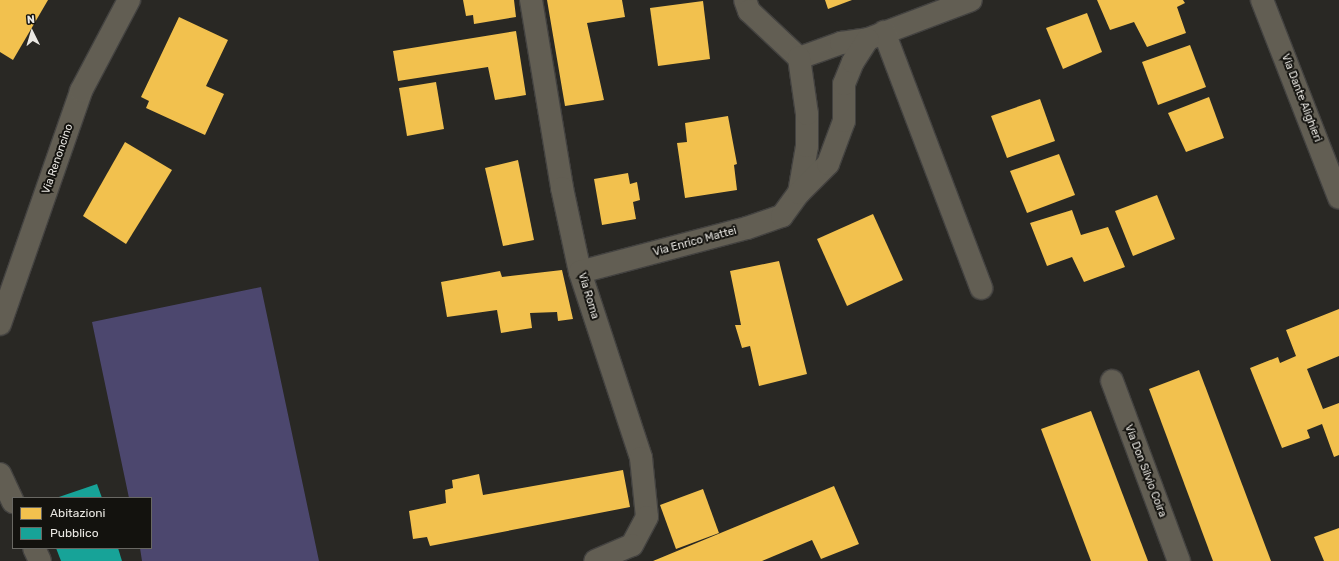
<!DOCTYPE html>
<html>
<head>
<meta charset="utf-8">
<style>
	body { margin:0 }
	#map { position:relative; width:1339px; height:561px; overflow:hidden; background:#292824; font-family:Rubik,sans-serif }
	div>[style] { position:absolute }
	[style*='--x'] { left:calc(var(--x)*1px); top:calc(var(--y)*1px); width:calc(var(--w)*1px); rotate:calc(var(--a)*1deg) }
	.green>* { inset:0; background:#4c476e }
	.homes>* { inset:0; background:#f2c14e }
	.public>* { inset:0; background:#17a398 }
	.roads { filter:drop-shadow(1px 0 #434240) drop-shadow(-1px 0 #434240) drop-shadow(0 1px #434240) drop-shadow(0 -1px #434240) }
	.street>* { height:22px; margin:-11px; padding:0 11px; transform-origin:11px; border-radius:11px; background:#625e53 }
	span { translate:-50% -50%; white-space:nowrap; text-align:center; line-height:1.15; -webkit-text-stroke:4px #13120e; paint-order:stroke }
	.street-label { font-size:11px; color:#eae8e3 }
	.legend { position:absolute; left:12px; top:497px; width:140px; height:52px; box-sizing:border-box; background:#13120e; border:1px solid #696863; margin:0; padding:5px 7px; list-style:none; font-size:12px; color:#eae8e3 }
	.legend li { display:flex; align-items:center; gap:8px; height:20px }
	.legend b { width:20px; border:1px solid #696863 }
	.north { position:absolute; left:12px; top:12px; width:40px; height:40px; -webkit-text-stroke:3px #13120e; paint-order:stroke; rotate:355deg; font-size:11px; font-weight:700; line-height:16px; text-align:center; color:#eae8e3 }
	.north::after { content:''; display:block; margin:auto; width:14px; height:18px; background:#eae8e3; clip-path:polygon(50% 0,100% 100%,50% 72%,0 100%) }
</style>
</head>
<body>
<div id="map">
	<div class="green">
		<div style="clip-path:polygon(261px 287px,319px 561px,142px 561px,140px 548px,151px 548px,151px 498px,129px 498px,92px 322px)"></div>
	</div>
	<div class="homes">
		<div style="clip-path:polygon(0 0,48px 0,13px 60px,0 52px)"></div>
		<div style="clip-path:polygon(463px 0,514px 0,516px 17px,474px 24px,473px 15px,466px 16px)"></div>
		<div style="clip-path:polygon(547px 0,622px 0,625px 17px,587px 23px,604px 100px,565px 106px)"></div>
		<div style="clip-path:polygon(825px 0,852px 0,828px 9px)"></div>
		<div style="clip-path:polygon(1097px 0,1183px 0,1185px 3px,1177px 7px,1186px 33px,1147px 47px,1134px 22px,1110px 30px)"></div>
		<div style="clip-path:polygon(703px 1px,710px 59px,658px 66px,650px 8px)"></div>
		<div style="clip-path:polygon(1087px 13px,1102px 52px,1063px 69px,1046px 28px)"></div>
		<div style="clip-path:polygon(179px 17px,228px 40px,206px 86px,224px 94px,205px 135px,146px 108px,149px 101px,141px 97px)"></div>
		<div style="clip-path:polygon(516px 31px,526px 95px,495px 100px,488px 67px,398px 81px,393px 51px)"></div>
		<div style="clip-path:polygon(1190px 45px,1206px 87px,1158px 105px,1142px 62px)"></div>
		<div style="clip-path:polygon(436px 82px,444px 129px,407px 136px,399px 88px)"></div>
		<div style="clip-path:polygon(1209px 97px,1224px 138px,1186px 152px,1168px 113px)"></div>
		<div style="clip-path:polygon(1040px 99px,1055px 141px,1007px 158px,991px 116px)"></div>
		<div style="clip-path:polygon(728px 116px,737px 164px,734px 165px,737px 190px,685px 198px,677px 143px,687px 142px,685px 123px)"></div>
		<div style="clip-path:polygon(125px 142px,172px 170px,126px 244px,83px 216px)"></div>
		<div style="clip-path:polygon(1059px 154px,1075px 195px,1027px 213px,1010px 171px)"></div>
		<div style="clip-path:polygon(518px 160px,534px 240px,503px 246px,485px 168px)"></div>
		<div style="clip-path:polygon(628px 173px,630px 184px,637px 182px,640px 200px,633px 202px,636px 219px,602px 225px,594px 179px)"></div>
		<div style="clip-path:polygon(1157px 195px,1175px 239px,1133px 256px,1115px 211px)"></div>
		<div style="clip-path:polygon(1072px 210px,1081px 235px,1108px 227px,1125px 267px,1084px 282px,1072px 257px,1047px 266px,1030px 223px)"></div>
		<div style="clip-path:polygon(873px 214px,903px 280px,847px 306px,817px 239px)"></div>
		<div style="clip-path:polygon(779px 261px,807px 374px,759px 386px,750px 346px,742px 348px,735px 325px,741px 325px,730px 271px)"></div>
		<div style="clip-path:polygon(562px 270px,573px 319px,558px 321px,557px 312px,530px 313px,532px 328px,501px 333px,497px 310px,447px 317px,441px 282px,500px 271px,502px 277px)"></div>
		<div style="clip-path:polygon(1339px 309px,1339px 356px,1307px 369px,1323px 409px,1339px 403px,1339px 455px,1334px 457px,1322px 424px,1307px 430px,1310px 438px,1282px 448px,1250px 368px,1278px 357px,1280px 363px,1296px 356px,1286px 330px)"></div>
		<div style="clip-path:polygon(1199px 370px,1271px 561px,1213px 561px,1149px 389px)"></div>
		<div style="clip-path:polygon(1091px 411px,1148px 561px,1091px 561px,1041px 429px)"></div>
		<div style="clip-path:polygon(623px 470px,630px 507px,430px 546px,427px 537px,413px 539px,409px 511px,446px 503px,445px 490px,453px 488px,452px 480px,479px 474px,483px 495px)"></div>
		<div style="clip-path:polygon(834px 486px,859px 544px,821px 559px,812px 540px,762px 561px,653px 561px)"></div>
		<div style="clip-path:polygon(703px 489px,719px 533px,676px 549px,660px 505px)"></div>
		<div style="clip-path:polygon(1339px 528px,1339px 561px,1324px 561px,1314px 537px)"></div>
	</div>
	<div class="public">
		<div style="clip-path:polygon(97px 484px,102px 498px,56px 498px)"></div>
		<div style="clip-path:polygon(56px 548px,118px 548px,122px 561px,61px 561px)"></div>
	</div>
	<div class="roads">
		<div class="street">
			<div style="--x:531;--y:0;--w:191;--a:80.6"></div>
			<div style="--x:562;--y:188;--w:86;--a:77.9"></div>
			<div style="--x:580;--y:272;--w:196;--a:71.8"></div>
			<div style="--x:641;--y:458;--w:59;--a:84.2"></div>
			<div style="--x:647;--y:517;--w:32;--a:118"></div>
			<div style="--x:632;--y:545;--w:40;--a:156.6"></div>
			<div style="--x:745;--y:0;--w:12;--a:70"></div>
			<div style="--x:749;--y:11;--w:69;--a:43.2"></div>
			<div style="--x:799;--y:58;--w:45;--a:-19.7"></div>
			<div style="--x:841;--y:43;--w:27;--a:-8"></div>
			<div style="--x:868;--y:39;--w:110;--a:-20.7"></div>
			<div style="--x:1262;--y:0;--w:212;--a:68.7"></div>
			<div style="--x:884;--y:32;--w:274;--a:69.2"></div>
			<div style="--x:799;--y:193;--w:48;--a:-80.3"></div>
			<div style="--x:807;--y:146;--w:32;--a:-90"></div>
			<div style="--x:807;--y:114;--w:57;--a:-98.1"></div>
			<div style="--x:580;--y:272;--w:173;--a:-14.8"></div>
			<div style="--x:747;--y:228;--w:37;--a:-19"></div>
			<div style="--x:782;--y:216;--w:29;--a:-54"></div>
			<div style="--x:799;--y:193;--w:41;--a:-45"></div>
			<div style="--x:828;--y:164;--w:46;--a:-69.6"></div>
			<div style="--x:844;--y:121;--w:37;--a:-90"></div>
			<div style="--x:844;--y:84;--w:24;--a:-68"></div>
			<div style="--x:853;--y:62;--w:27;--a:-57"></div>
			<div style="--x:0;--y:324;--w:247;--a:-70.8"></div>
			<div style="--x:81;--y:91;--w:103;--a:-62.2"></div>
			<div style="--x:1112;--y:381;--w:192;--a:69.6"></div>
			<div style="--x:0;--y:474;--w:31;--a:65"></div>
			<div style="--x:34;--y:548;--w:14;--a:65"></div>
		</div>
	</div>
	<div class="street-label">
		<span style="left:1301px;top:98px;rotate:69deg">Via Dante Alighieri</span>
		<span style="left:58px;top:159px;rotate:-71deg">Via Renoncino</span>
		<span style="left:695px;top:242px;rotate:-15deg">Via Enrico Mattei</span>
		<span style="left:588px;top:296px;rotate:73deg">Via Roma</span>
		<span style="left:1145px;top:471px;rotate:69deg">Via Don Silvio Coira</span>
	</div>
	<ul class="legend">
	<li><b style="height:11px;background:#f2c14e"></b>Abitazioni</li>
	<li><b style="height:11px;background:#17a398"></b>Pubblico</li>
	</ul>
	<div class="north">N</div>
</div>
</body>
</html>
